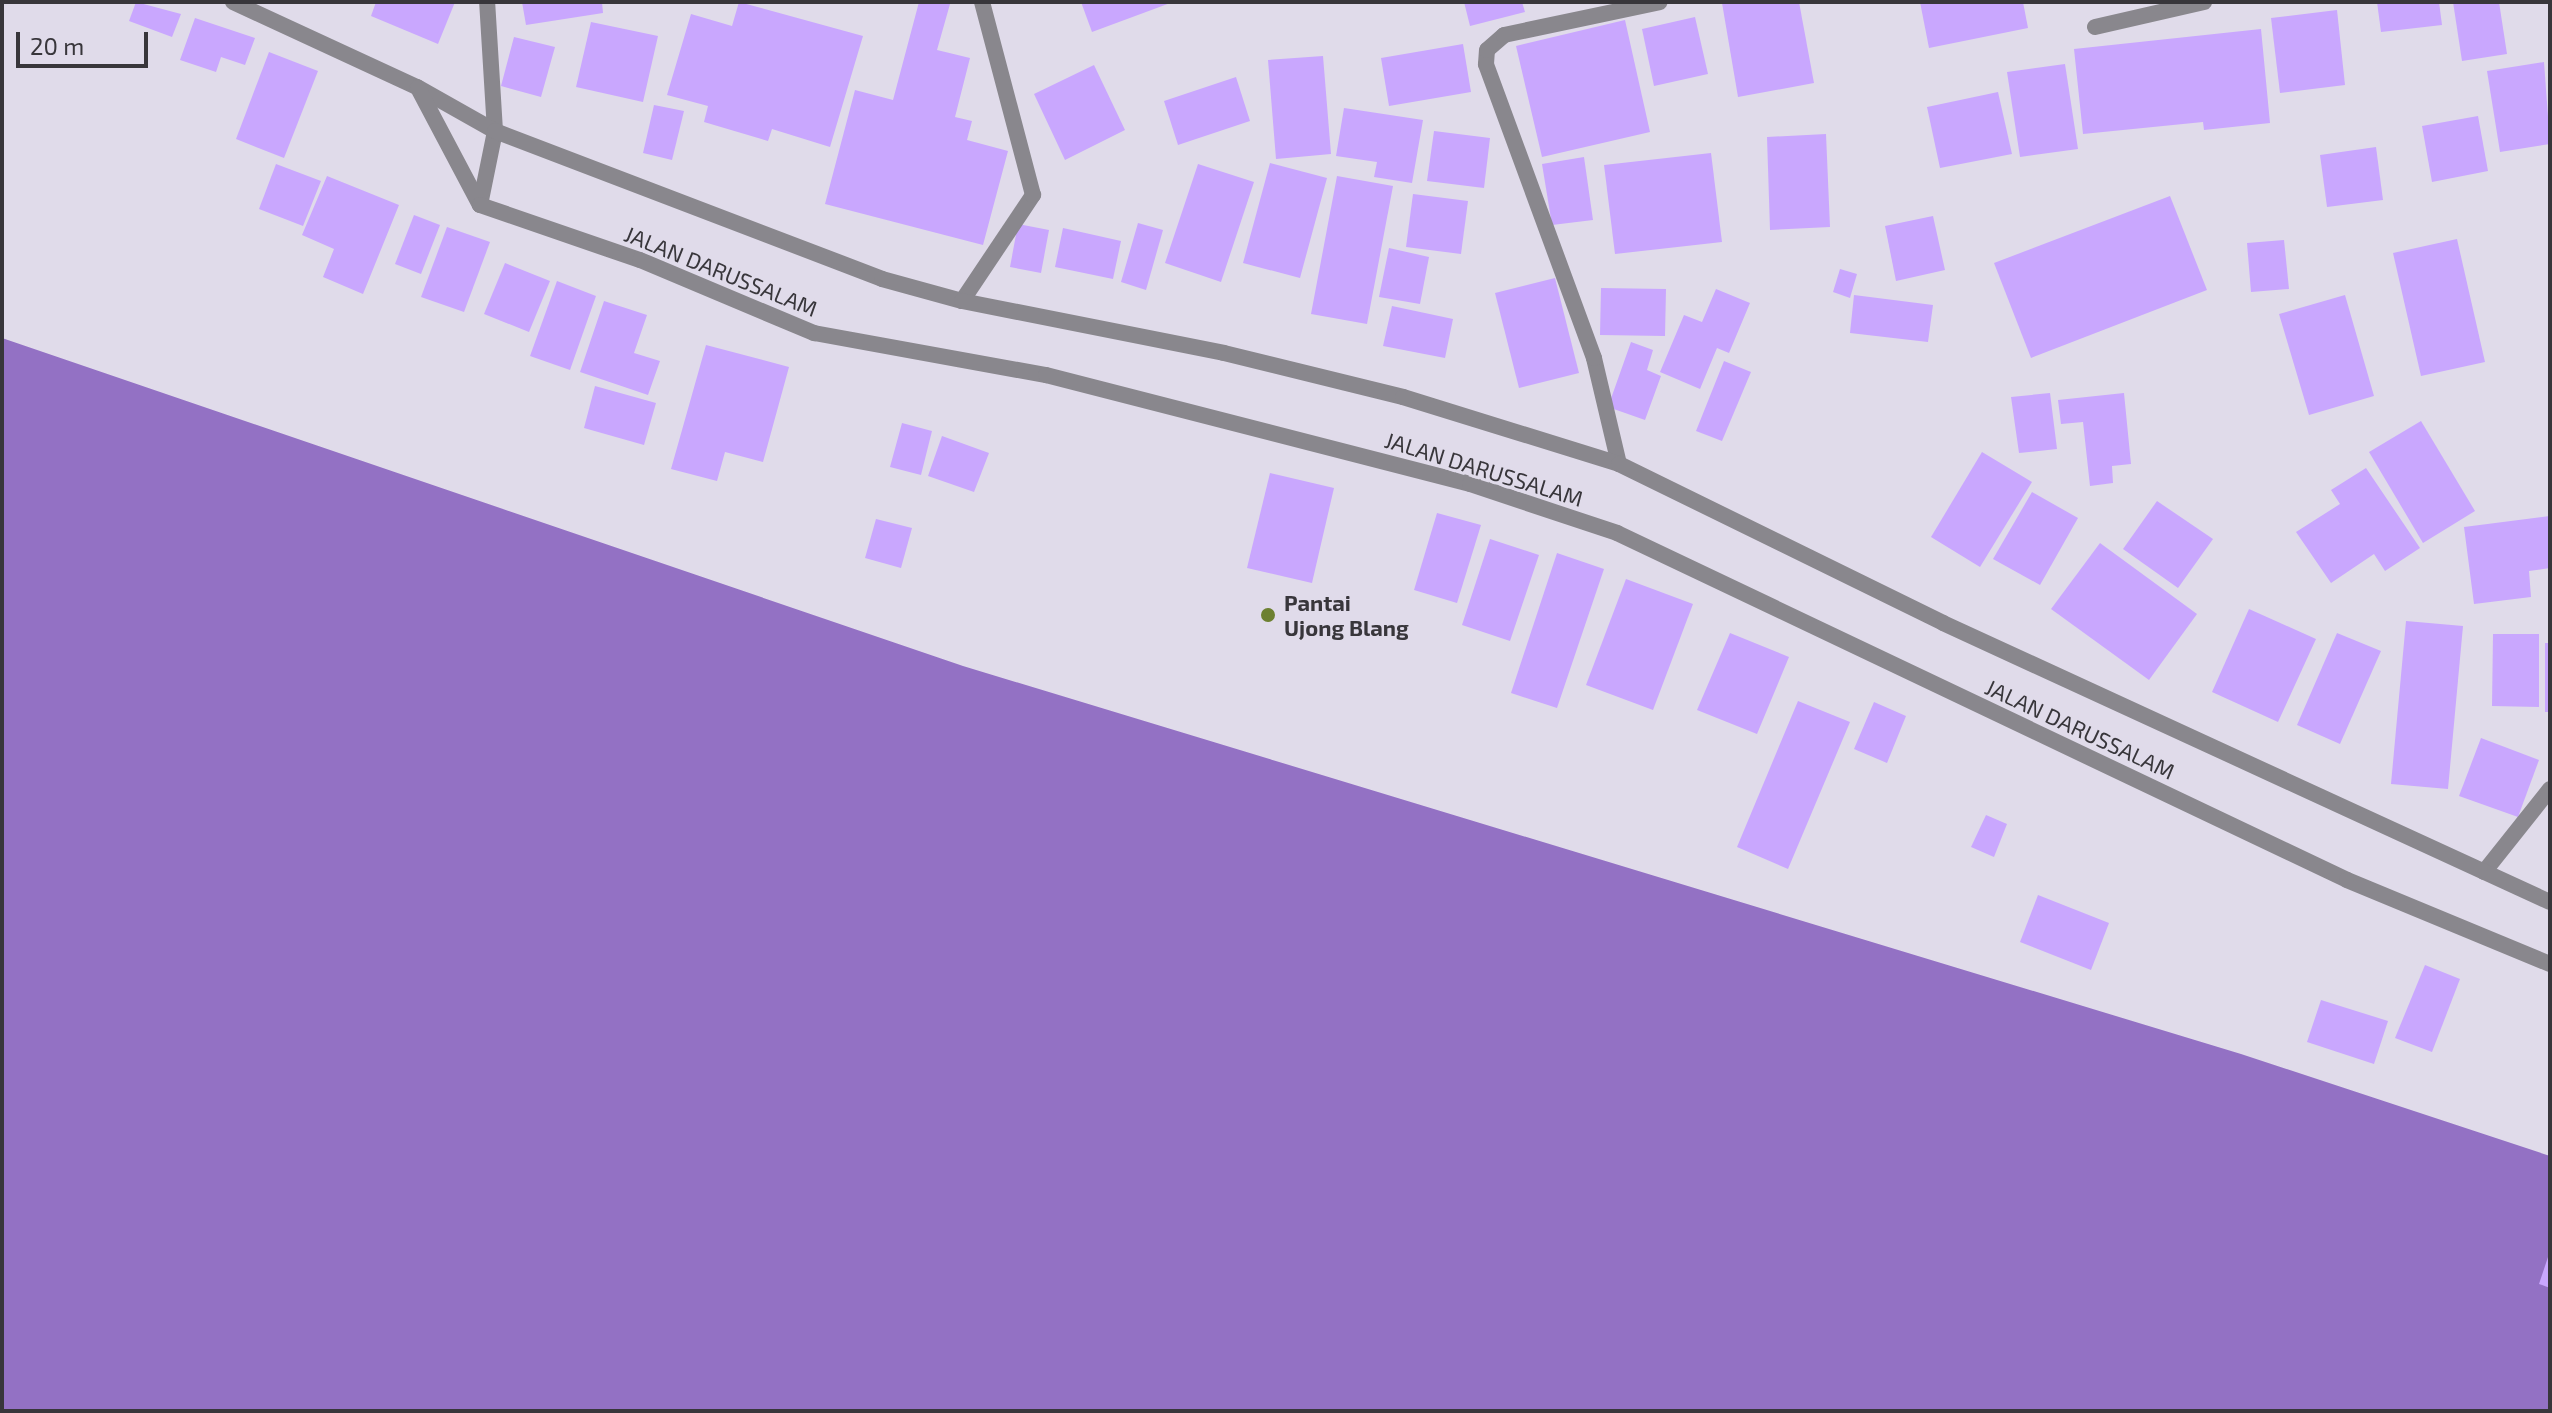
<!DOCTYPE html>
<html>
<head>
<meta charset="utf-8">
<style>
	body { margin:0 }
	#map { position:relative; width:2552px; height:1413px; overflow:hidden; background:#e0dbea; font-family:"Exo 2",sans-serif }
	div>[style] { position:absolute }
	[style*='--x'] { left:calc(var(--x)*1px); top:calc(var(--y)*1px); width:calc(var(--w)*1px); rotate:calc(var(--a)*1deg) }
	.water>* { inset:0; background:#9371c4 }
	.building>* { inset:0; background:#c9a7fe }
	.minor>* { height:16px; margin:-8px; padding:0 8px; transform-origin:8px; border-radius:8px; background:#89878d }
	.tertiary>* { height:16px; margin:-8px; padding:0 8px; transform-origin:8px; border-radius:8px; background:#89878d }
	.dots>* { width:22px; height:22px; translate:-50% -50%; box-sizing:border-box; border:4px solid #e0dbea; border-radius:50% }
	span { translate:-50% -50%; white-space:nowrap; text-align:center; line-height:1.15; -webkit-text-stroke:6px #e0dbea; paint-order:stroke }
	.street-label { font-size:22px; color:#38363b }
	.poi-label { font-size:22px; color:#38363b; font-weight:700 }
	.left { translate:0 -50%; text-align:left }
	.frame { position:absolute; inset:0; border:4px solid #38363b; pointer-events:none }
	.scale { position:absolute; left:16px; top:32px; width:132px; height:36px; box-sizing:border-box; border:4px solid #38363b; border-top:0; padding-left:10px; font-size:24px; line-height:28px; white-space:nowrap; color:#38363b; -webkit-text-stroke:6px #e0dbea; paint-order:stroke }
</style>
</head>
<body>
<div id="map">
	<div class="water">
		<div style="clip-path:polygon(2px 338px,963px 666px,2241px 1054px,2550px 1156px,2550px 1411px,2px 1411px)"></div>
	</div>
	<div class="building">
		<div style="clip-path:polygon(136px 2px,181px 14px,172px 37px,129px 21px)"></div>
		<div style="clip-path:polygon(376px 2px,455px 2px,438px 44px,371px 16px)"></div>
		<div style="clip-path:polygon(522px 2px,602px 2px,603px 13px,526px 25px)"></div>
		<div style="clip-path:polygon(739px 2px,863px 36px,830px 147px,772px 129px,768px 141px,704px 122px,708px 106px,667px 95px,691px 14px,732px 26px)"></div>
		<div style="clip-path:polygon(919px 2px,950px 4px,937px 50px,970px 58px,955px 117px,972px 121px,967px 140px,1008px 151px,983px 245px,825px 204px,855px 90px,893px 100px)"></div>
		<div style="clip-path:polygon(1081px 2px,1173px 2px,1092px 32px)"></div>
		<div style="clip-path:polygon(1464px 2px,1522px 2px,1525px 12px,1470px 26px)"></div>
		<div style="clip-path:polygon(1799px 2px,1814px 83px,1738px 97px,1722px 3px)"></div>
		<div style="clip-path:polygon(1920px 2px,2023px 2px,2028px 28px,1929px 48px)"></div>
		<div style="clip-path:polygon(2377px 2px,2439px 2px,2442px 25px,2381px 32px)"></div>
		<div style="clip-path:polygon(2453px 2px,2499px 2px,2507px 54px,2462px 61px)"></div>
		<div style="clip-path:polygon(2337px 10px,2345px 85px,2280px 93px,2271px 18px)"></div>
		<div style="clip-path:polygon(1695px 17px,1708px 74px,1654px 86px,1642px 29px)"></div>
		<div style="clip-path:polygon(195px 18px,255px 38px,245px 65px,221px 57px,216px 72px,180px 60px)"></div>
		<div style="clip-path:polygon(1625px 20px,1650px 132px,1542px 157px,1516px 46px)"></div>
		<div style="clip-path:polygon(591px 22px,658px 36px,643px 102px,576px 87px)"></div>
		<div style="clip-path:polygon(2261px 29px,2270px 123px,2204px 130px,2203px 122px,2083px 134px,2074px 49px)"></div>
		<div style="clip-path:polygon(514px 37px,555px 47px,541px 97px,501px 86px)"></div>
		<div style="clip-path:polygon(1463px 44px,1471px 92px,1389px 106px,1381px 58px)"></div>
		<div style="clip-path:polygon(269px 52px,318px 71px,284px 158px,236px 139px)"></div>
		<div style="clip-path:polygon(1323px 56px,1331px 154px,1276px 159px,1268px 60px)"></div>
		<div style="clip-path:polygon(2544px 62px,2550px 144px,2500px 152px,2487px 71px)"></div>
		<div style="clip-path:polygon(2065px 64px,2078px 149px,2020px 157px,2007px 72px)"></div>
		<div style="clip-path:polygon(1094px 65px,1125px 130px,1065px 160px,1034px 94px)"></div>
		<div style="clip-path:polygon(1236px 77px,1250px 121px,1178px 145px,1164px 101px)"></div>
		<div style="clip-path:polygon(1998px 92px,2012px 154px,1940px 168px,1927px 107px)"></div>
		<div style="clip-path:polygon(654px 105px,684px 111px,672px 160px,643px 153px)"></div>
		<div style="clip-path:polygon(1344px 108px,1423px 120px,1412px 183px,1374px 177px,1377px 162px,1336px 156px)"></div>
		<div style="clip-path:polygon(2478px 116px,2488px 171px,2432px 182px,2422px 126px)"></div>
		<div style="clip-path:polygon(1434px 131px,1490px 138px,1484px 188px,1427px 181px)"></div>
		<div style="clip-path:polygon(1826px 134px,1830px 227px,1770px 230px,1767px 137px)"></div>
		<div style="clip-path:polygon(2376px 147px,2383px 200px,2327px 207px,2320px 155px)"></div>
		<div style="clip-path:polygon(1711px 153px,1722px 242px,1615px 254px,1604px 165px)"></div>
		<div style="clip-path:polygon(1584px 157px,1593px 220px,1552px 225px,1542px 164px)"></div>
		<div style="clip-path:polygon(1270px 163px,1327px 178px,1300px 278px,1243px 263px)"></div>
		<div style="clip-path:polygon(276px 164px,321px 181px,303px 226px,259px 209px)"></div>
		<div style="clip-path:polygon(1198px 164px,1254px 182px,1221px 282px,1165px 263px)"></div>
		<div style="clip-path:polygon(327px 176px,399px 205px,363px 294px,323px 277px,334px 249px,302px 235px)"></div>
		<div style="clip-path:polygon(1337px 176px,1393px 186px,1367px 324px,1311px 314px)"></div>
		<div style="clip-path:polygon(1413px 194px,1468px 201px,1461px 254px,1406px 247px)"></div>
		<div style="clip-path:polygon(2170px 196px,2207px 290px,2031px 358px,1994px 263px)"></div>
		<div style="clip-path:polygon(414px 215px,440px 225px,421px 274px,395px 264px)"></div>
		<div style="clip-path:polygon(1933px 216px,1945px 270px,1896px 281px,1885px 226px)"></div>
		<div style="clip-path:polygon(1138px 223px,1163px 230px,1146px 290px,1121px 282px)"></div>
		<div style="clip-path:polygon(1018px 224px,1049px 230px,1041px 273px,1010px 267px)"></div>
		<div style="clip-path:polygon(447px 227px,490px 242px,464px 312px,421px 297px)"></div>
		<div style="clip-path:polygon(1063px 228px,1121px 241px,1113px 279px,1055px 267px)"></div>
		<div style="clip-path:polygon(2457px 239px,2485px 362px,2421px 376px,2393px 253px)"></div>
		<div style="clip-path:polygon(2284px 240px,2289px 289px,2251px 292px,2247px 243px)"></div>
		<div style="clip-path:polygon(1389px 248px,1429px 257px,1420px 304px,1379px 297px)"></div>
		<div style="clip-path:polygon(505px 263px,550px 281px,529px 332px,484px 314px)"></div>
		<div style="clip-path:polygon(1840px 269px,1857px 274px,1850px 298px,1833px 292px)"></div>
		<div style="clip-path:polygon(1555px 278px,1579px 373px,1519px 388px,1495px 293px)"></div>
		<div style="clip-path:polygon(557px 281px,596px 296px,570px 370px,530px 356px)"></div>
		<div style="clip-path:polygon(1601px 288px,1666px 289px,1665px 336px,1600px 335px)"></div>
		<div style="clip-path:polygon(1716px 289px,1750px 303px,1729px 353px,1717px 348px,1700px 389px,1660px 372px,1684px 315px,1702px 322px)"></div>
		<div style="clip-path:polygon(1854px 295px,1933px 305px,1928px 342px,1850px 333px)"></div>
		<div style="clip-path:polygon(2345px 295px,2374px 396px,2309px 415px,2279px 314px)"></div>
		<div style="clip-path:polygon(604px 301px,647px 315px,634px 353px,660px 361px,648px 395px,580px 372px)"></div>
		<div style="clip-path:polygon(1392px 306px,1453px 319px,1445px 358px,1383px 346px)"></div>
		<div style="clip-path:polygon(1631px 342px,1653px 350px,1647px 370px,1661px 376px,1645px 420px,1608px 407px)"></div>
		<div style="clip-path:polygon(706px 345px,789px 367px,763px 462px,725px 452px,717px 481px,671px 469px)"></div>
		<div style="clip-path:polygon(1724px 361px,1751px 372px,1722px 441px,1696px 431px)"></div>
		<div style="clip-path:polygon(595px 386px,656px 403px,644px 445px,584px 428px)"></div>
		<div style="clip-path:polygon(2050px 393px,2057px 449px,2019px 453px,2011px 397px)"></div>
		<div style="clip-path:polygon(2124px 393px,2131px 464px,2112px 466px,2113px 483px,2090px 486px,2083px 422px,2061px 424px,2058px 400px)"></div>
		<div style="clip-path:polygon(2421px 421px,2475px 511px,2423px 543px,2369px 452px)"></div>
		<div style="clip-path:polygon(902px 423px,932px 431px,921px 475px,890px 467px)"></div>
		<div style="clip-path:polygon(942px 436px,989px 453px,974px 492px,928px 476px)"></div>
		<div style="clip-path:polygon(1982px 452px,2032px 482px,1980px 567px,1931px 537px)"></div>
		<div style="clip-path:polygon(2366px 468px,2420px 548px,2385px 571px,2374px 554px,2331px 583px,2296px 532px,2340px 504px,2331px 490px)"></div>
		<div style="clip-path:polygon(1270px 473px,1334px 488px,1312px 583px,1247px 568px)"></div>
		<div style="clip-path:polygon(2032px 492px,2078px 518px,2040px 585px,1993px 559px)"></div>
		<div style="clip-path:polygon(2157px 501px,2213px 539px,2178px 588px,2123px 549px)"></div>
		<div style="clip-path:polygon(1437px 513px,1481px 525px,1457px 603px,1414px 590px)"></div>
		<div style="clip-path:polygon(2550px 516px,2550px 568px,2529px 571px,2531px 597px,2474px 604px,2464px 527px)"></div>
		<div style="clip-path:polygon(876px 519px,912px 528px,901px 568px,865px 558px)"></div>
		<div style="clip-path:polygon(1490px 539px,1539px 555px,1510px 641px,1462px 625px)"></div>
		<div style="clip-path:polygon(2100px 543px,2197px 614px,2149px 680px,2051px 609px)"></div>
		<div style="clip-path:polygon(1557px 553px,1604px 569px,1557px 708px,1511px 693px)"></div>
		<div style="clip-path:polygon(1626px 579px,1693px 604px,1653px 710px,1586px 685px)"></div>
		<div style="clip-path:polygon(2249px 609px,2316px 639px,2278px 722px,2212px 692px)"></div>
		<div style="clip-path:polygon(2406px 621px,2463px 626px,2448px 789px,2391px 784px)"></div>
		<div style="clip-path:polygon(1730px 633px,1789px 657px,1757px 734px,1697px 710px)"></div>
		<div style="clip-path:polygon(2337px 633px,2381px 651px,2340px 744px,2297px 725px)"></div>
		<div style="clip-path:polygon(2493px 634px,2539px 634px,2539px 707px,2492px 706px)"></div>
		<div style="clip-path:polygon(2545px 643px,2550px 643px,2550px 712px,2545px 712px)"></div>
		<div style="clip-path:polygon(1798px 701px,1850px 722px,1788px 869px,1737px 847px)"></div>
		<div style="clip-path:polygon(1874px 702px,1906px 716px,1887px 763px,1854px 749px)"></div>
		<div style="clip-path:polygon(2481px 738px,2539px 760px,2518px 817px,2459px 796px)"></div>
		<div style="clip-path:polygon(1986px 815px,2007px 824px,1994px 857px,1971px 847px)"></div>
		<div style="clip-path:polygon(2038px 895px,2109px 923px,2091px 970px,2020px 942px)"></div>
		<div style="clip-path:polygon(2425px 965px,2460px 979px,2432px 1052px,2395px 1038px)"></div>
		<div style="clip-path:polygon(2321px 1000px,2388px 1021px,2374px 1064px,2307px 1042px)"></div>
		<div style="clip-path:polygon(2550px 1251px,2550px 1288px,2539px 1284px)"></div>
	</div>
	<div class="minor">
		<div style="--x:2095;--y:27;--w:112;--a:-12.9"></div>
		<div style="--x:480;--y:205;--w:76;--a:-78.5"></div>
		<div style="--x:495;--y:131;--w:129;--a:-93.5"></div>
		<div style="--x:962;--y:301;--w:128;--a:-56.2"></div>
		<div style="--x:1033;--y:195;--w:200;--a:-104.8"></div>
		<div style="--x:1619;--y:464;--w:109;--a:-103.3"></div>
		<div style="--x:1594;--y:358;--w:313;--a:-110.2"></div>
		<div style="--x:1486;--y:64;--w:14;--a:-86"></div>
		<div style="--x:1487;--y:50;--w:23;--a:-41"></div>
		<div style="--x:1504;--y:35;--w:159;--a:-11.9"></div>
		<div style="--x:2484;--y:872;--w:106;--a:-51.5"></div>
	</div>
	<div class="tertiary">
		<div style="--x:233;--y:2;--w:203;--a:24.8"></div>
		<div style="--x:417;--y:87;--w:90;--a:29.4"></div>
		<div style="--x:495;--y:131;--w:414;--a:20.9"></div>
		<div style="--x:882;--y:279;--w:83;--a:15.4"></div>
		<div style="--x:962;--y:301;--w:267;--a:11.2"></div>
		<div style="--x:1224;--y:353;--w:184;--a:13.8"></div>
		<div style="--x:1403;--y:397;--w:226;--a:17.2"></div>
		<div style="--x:1619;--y:464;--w:361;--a:26.1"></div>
		<div style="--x:1943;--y:623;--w:668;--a:24.69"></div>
		<div style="--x:418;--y:88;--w:132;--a:62.1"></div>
		<div style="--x:480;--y:205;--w:169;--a:19"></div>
		<div style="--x:640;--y:260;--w:189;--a:22.8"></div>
		<div style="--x:814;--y:333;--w:236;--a:10.3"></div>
		<div style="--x:1046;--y:375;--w:438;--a:14.4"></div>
		<div style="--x:1470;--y:484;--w:155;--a:18.4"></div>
		<div style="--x:1617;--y:533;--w:808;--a:25.42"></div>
		<div style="--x:2347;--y:880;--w:220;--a:22.5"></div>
	</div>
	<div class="dots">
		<div style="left:1268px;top:615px;background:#6d8031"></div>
	</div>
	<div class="street-label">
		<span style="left:721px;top:271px;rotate:22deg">JALAN DARUSSALAM</span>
		<span style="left:1484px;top:469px;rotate:17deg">JALAN DARUSSALAM</span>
		<span style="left:2080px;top:729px;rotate:25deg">JALAN DARUSSALAM</span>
	</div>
	<div class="poi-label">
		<span class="left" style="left:1284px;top:615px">Pantai<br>Ujong Blang</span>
	</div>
	<div class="frame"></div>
	<div class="scale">20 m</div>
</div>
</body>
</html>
